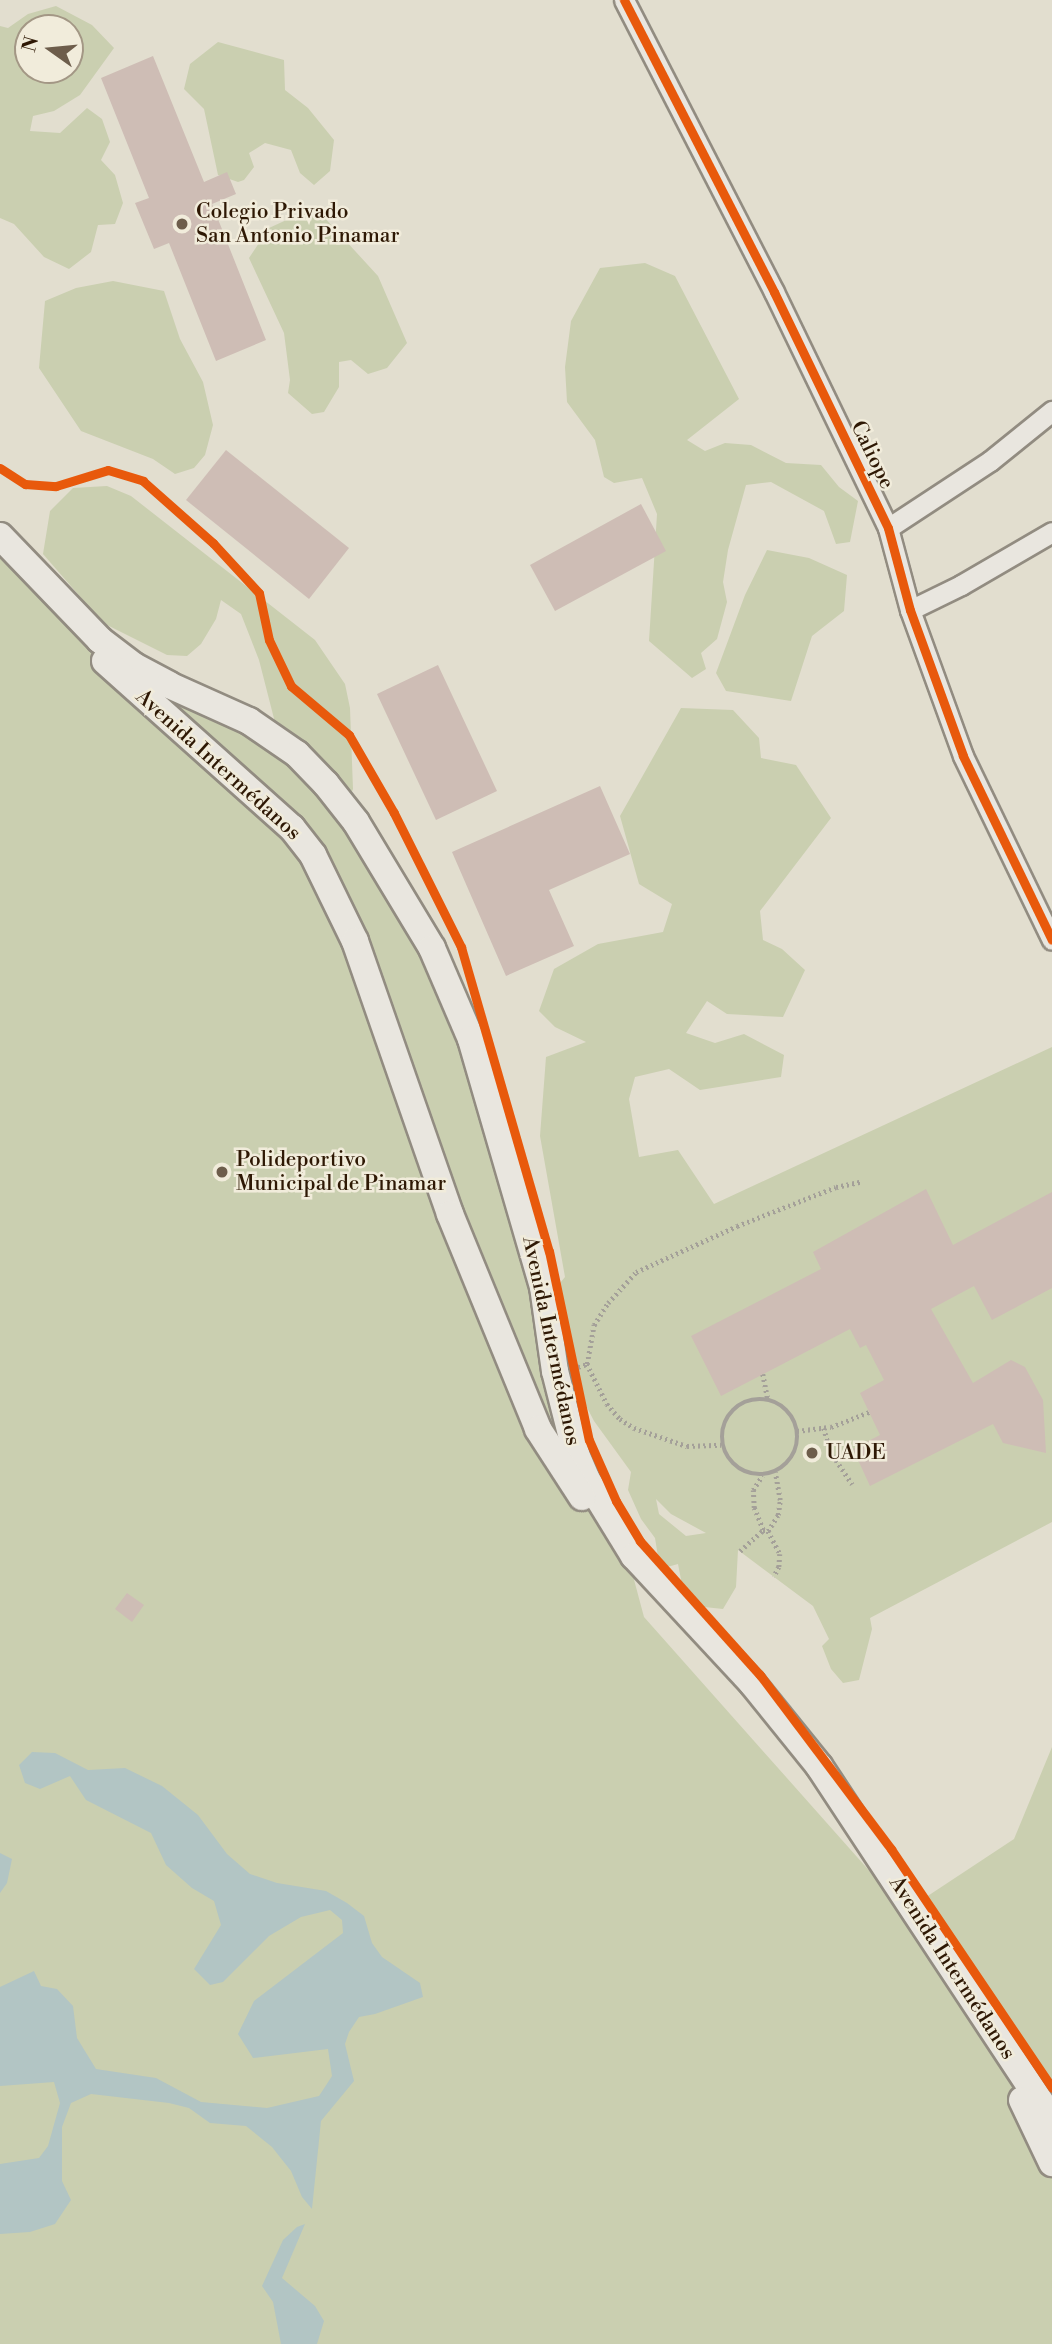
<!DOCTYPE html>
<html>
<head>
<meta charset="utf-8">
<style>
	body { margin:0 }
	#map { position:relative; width:1052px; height:2344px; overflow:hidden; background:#e2decf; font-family:"Libre Bodoni",serif }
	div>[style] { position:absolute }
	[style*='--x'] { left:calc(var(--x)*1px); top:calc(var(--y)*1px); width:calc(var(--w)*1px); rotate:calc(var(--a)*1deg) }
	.green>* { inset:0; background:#cacfb0 }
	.water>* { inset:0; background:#b2c5c4 }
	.building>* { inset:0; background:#cebdb5 }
	.path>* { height:4.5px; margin-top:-2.25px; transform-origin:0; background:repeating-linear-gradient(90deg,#a4a099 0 2px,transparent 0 5.5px) }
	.path>.ring { margin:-2.25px; padding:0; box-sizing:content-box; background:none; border:4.5px solid #a4a099; border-radius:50% }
	.roads { filter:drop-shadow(2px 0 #928c81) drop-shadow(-2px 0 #928c81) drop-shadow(0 2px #928c81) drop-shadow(0 -2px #928c81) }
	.street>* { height:19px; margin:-9.5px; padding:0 9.5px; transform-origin:9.5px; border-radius:9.5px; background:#e9e6df }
	.secondary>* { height:26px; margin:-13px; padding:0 13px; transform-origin:13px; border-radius:13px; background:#e9e6df }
	.cycleway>* { height:9px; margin:-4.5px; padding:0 4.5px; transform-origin:4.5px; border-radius:4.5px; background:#e8590c }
	.dots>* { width:19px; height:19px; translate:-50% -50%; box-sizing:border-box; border:4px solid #f1ecdb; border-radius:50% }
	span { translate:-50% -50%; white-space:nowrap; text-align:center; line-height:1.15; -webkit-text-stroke:5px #f1ecdb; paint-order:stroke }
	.poi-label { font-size:21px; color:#2e1804 }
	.left { translate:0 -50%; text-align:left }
	.street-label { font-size:21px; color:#2e1804 }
	.north { position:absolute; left:14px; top:14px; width:70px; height:70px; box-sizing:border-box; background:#f1ecdb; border:2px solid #a39785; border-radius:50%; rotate:285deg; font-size:19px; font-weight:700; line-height:28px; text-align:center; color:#2e1804 }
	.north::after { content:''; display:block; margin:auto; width:24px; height:32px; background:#6d5d4b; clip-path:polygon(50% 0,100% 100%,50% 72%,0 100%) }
</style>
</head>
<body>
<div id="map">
	<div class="green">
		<div style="clip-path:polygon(evenodd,56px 6px,92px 25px,114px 48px,80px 95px,54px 111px,33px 116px,30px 131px,60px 133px,87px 108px,102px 119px,110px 142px,101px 160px,115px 175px,123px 203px,115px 224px,98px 225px,91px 252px,69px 269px,44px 257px,14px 224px,0 218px,0 26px,8px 28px,28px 14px,56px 6px,28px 28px,70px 28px,70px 70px,28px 70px,28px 28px)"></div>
		<div style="clip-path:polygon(218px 42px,284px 60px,285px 90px,308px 108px,334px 140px,330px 171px,314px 185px,300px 173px,291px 150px,265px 143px,249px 153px,254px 167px,244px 180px,238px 182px,218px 175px,204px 109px,184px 89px,190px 64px)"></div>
		<div style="clip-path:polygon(306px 211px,323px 216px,378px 276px,407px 343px,387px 368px,368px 374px,351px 360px,339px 362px,339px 387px,324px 412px,312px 414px,288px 393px,290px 380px,284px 333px,249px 258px,269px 228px)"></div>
		<div style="clip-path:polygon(645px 263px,675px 276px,739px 399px,687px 440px,705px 451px,725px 443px,751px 445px,786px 463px,821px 465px,839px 487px,858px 501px,850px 542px,836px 544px,824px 511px,771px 482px,746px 485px,728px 550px,723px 582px,727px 602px,717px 639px,701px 653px,706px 669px,692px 678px,649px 641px,657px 514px,642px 478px,614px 483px,604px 477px,595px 440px,567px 402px,565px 367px,571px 321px,600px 268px)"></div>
		<div style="clip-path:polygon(113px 281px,164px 291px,180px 339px,203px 382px,213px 425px,205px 455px,194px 468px,175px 474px,153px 459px,81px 431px,39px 368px,45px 301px,76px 288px)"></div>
		<div style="clip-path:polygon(evenodd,107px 486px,131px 496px,315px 640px,345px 684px,350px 708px,353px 789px,347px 803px,432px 948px,567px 1364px,560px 1283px,565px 1277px,540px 1136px,546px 1057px,586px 1042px,555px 1027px,539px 1011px,554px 969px,598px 944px,663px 932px,672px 904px,639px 884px,620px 816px,681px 708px,733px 710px,759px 738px,761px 758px,796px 765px,831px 818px,760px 911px,763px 940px,782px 949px,805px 970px,783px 1017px,727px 1014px,707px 1001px,686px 1033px,715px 1043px,744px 1034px,784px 1055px,781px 1077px,700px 1090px,669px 1069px,635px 1077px,629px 1099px,639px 1157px,678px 1150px,714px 1204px,1052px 1047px,1052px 1522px,870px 1618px,872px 1629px,859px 1680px,843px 1683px,831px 1669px,822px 1646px,829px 1639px,813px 1606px,738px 1550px,736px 1587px,723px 1609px,686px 1605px,678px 1564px,660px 1569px,655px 1538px,641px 1519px,628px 1490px,631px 1472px,594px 1421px,568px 1371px,573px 1485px,629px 1561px,644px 1617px,905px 1911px,1014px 1839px,1052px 1747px,1052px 2344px,0 2344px,0 546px,79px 632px,280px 742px,259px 660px,241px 614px,221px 600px,216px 619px,201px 644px,187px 656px,167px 655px,103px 623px,43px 554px,50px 511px,73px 488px,107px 486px,656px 1499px,671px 1514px,706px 1533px,686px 1536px,659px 1514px,656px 1499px)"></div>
		<div style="clip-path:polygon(767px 550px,809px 558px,847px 575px,844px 611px,812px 636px,791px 701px,726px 691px,716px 673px,745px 595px)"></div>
	</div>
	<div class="water">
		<div style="clip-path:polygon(32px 1752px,55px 1753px,88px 1770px,125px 1768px,162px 1786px,198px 1815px,227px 1854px,250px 1874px,277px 1883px,326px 1891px,347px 1903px,364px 1916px,372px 1943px,382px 1957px,420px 1983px,423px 1997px,375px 2014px,359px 2017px,349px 2032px,345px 2044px,354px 2081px,321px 2121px,312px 2209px,302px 2197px,291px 2171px,272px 2147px,246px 2126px,210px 2123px,189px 2108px,169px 2103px,91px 2094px,71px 2103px,62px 2127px,62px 2181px,71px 2200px,55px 2224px,30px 2232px,0 2234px,0 2164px,39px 2158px,48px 2146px,60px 2103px,54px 2082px,0 2086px,0 1987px,34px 1971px,41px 1986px,57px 1989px,73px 2006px,77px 2038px,96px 2069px,156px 2078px,201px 2102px,267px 2108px,319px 2096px,332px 2076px,328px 2049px,253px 2058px,238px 2034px,254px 2001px,343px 1933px,342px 1920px,330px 1910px,301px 1917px,269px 1936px,223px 1982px,210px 1985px,194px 1969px,221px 1925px,214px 1901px,192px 1888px,166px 1865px,151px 1833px,86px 1800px,70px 1776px,40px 1789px,25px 1783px,19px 1765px)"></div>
		<div style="clip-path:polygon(0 1853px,12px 1859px,7px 1883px,0 1893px)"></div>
		<div style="clip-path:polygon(305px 2224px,282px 2278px,315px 2306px,324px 2321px,317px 2344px,281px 2344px,273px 2302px,262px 2286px,283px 2240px,297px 2227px)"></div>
	</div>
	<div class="building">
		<div style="clip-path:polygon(153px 56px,204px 182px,227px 172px,236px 194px,212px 204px,266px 340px,216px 361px,169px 243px,154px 249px,135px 203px,149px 198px,101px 78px)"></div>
		<div style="clip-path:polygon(226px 450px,349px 548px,309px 599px,186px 500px)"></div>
		<div style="clip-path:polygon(641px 504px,666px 551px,555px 611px,530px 565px)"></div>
		<div style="clip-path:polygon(438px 665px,497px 791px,436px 820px,377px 694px)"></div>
		<div style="clip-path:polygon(600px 786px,630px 854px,549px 890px,574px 946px,506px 976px,452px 852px)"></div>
		<div style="clip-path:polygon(926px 1189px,953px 1245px,1052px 1192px,1052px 1288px,992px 1320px,974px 1286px,931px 1309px,973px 1383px,1011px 1360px,1025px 1367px,1043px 1400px,1046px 1453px,1003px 1443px,993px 1424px,870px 1486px,853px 1449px,880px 1435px,860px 1393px,884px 1380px,866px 1345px,860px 1348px,850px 1329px,721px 1396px,691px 1336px,821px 1269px,813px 1252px)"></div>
		<div style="clip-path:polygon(127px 1593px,144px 1605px,132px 1622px,115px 1609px)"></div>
	</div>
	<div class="path">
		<div style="--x:587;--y:1364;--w:40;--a:-80"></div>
		<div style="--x:594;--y:1325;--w:26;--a:-58"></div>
		<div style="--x:608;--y:1303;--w:42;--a:-47.9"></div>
		<div style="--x:636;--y:1272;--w:111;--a:-24.5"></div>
		<div style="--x:737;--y:1226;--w:106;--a:-21.5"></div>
		<div style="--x:836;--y:1187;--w:25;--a:-12"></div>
		<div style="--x:578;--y:1367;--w:9;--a:-18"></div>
		<div style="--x:587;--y:1364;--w:45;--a:63.4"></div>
		<div style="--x:607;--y:1404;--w:20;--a:49"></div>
		<div style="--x:620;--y:1419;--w:17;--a:33"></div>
		<div style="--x:634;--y:1428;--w:56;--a:18.8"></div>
		<div style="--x:687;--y:1446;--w:34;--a:-2"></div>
		<div style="--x:763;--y:1374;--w:25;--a:79"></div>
		<div class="ring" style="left:722px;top:1399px;width:71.5px;height:71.5px"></div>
		<div style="--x:824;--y:1428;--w:24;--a:75"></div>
		<div style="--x:830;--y:1451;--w:40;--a:56"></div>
		<div style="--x:797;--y:1431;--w:34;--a:-7"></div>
		<div style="--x:831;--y:1427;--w:41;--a:-21.5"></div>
		<div style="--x:763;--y:1530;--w:5;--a:11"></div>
		<div style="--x:768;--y:1531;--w:19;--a:-58"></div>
		<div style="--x:778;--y:1515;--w:15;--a:-82"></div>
		<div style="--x:780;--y:1500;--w:28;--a:-100"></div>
		<div style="--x:768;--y:1531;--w:26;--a:62"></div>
		<div style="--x:780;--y:1554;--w:13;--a:94"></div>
		<div style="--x:779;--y:1567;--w:11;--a:117"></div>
		<div style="--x:740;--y:1551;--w:31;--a:-42"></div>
		<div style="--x:763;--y:1530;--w:24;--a:-112"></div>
		<div style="--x:754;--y:1508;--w:18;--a:-93"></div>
		<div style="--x:753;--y:1490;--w:17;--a:-57"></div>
	</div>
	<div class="roads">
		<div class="street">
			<div style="--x:624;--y:0;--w:328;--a:62.8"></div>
			<div style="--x:774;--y:292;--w:262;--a:64.2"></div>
			<div style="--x:888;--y:528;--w:85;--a:75"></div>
			<div style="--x:910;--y:610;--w:155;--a:70"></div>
			<div style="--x:963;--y:756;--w:204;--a:64.2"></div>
			<div style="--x:888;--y:528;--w:122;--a:-33.3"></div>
			<div style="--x:990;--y:461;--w:80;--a:-38.9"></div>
			<div style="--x:910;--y:610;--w:57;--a:-26.1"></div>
			<div style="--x:961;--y:585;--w:105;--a:-30.2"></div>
		</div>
		<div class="secondary">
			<div style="--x:0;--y:536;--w:144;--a:46.1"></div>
			<div style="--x:100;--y:640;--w:43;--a:37.4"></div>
			<div style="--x:134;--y:666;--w:40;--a:28"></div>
			<div style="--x:169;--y:685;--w:88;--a:24.2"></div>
			<div style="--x:249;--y:721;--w:58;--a:34.5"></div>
			<div style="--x:297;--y:754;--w:42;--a:46"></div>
			<div style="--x:326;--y:784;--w:48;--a:51.7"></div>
			<div style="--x:356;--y:822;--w:147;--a:58.9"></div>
			<div style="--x:432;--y:948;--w:99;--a:66.8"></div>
			<div style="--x:471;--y:1039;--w:258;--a:73.8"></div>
			<div style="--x:543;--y:1287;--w:85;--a:81.9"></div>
			<div style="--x:555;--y:1371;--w:86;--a:75.8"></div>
			<div style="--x:576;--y:1454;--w:26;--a:67"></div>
			<div style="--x:586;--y:1478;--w:92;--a:58.4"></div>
			<div style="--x:634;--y:1556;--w:173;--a:47.1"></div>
			<div style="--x:752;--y:1683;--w:107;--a:51.1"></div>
			<div style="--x:819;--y:1766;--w:424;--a:56.6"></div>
			<div style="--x:105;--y:661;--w:251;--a:41.8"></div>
			<div style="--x:292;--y:828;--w:34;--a:52"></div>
			<div style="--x:313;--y:855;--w:96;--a:64"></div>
			<div style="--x:355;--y:941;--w:289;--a:70.8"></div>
			<div style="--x:450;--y:1214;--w:232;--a:67.7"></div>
			<div style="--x:538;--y:1429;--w:81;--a:57.1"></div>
			<div style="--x:1022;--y:2100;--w:70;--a:64.5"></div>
		</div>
	</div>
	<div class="cycleway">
		<div style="--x:624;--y:0;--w:328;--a:62.8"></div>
		<div style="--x:774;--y:292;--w:262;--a:64.2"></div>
		<div style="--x:888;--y:528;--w:85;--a:75"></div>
		<div style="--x:910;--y:610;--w:155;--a:70"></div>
		<div style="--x:963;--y:756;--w:204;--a:64.2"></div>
		<div style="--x:0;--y:468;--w:30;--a:33"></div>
		<div style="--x:25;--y:484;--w:31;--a:4"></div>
		<div style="--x:56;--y:486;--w:54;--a:-17.1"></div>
		<div style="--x:108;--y:470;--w:37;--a:17"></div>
		<div style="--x:143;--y:481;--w:94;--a:41.5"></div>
		<div style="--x:213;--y:543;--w:68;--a:47.4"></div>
		<div style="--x:259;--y:593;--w:48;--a:78"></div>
		<div style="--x:269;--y:640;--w:51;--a:64.4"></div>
		<div style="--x:291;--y:686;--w:76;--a:40.2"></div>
		<div style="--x:349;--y:735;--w:90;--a:60"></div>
		<div style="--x:394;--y:813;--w:150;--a:63.4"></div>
		<div style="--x:461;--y:947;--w:316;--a:73.9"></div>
		<div style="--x:549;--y:1251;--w:193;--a:78.1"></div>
		<div style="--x:589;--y:1440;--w:67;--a:66.1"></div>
		<div style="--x:616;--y:1501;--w:47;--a:59"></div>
		<div style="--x:640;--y:1541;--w:180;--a:48.2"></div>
		<div style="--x:760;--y:1675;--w:218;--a:53"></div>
		<div style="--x:891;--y:1849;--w:288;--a:56"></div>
	</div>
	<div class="dots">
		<div style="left:182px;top:224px;background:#6d5d4b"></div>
		<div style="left:222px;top:1172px;background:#6d5d4b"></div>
		<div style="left:812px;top:1453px;background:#6d5d4b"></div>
	</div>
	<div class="poi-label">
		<span class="left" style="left:196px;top:224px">Colegio Privado<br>San Antonio Pinamar</span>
		<span class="left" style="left:236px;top:1172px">Polideportivo<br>Municipal de Pinamar</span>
		<span class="left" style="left:826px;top:1453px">UADE</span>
	</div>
	<div class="street-label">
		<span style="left:872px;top:455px;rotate:64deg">Caliope</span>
		<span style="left:218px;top:765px;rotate:42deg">Avenida Intermédanos</span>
		<span style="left:551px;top:1341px;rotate:78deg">Avenida Intermédanos</span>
		<span style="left:952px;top:1968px;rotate:57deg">Avenida Intermédanos</span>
	</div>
	<div class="north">N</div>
</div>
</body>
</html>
